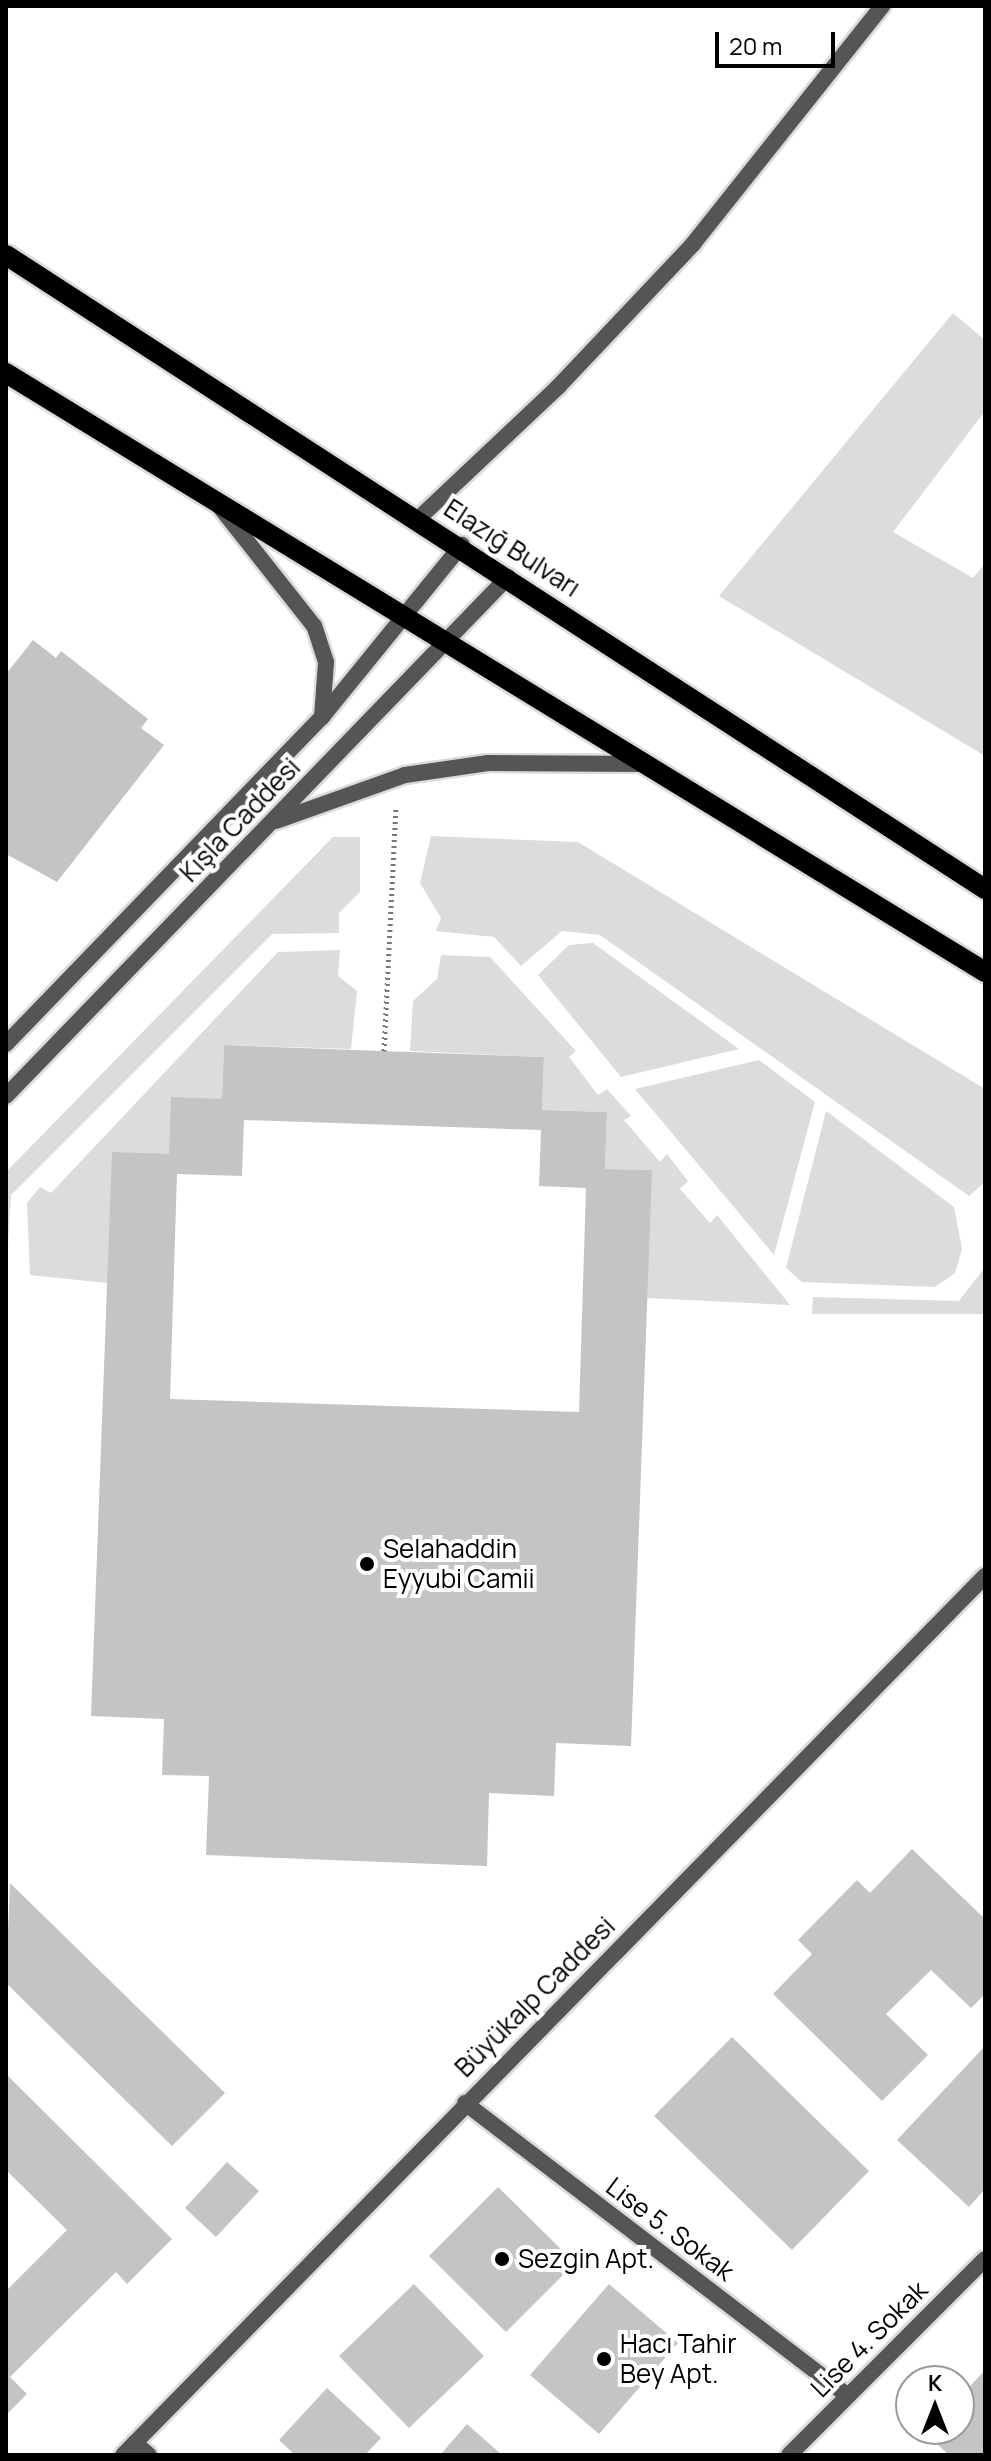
<!DOCTYPE html>
<html>
<head>
<meta charset="utf-8">
<style>
	body { margin:0 }
	#map { position:relative; width:991px; height:2461px; overflow:hidden; background:#fff; font-family:Manrope,sans-serif }
	div>[style] { position:absolute }
	[style*='--x'] { left:calc(var(--x)*1px); top:calc(var(--y)*1px); width:calc(var(--w)*1px); rotate:calc(var(--a)*1deg) }
	.green>* { inset:0; background:#dcdcdc }
	.building>* { inset:0; background:#c4c4c4 }
	.path>* { height:5px; margin-top:-2.5px; transform-origin:0; background:repeating-linear-gradient(90deg,#777 0 2px,transparent 0 6px) }
	.roads { filter:drop-shadow(2px 0 #dbdbdb) drop-shadow(-2px 0 #dbdbdb) drop-shadow(0 2px #dbdbdb) drop-shadow(0 -2px #dbdbdb) }
	.service>* { height:16px; margin:-8px; padding:0 8px; transform-origin:8px; border-radius:8px; background:#555 }
	.minor>* { height:16px; margin:-8px; padding:0 8px; transform-origin:8px; border-radius:8px; background:#555 }
	.tertiary>* { height:16px; margin:-8px; padding:0 8px; transform-origin:8px; border-radius:8px; background:#555 }
	.primary>* { height:20px; margin:-10px; padding:0 10px; transform-origin:10px; border-radius:10px; background:#000 }
	.dots>* { width:22px; height:22px; translate:-50% -50%; box-sizing:border-box; border:4px solid #fff; border-radius:50% }
	span { translate:-50% -50%; white-space:nowrap; text-align:center; line-height:1.15; -webkit-text-stroke:8px #fff; paint-order:stroke }
	.street-label { font-size:26px; color:#000 }
	.poi-label { font-size:26px; color:#000 }
	.left { translate:0 -50%; text-align:left }
	.frame { position:absolute; inset:0; border:8px solid #000; pointer-events:none }
	.north { position:absolute; left:895px; top:2365px; width:80px; height:80px; box-sizing:border-box; background:#fff; border:2px solid #999; border-radius:50%; rotate:0deg; font-size:22px; font-weight:700; line-height:32px; text-align:center; color:#000 }
	.north::after { content:''; display:block; margin:auto; width:28px; height:36px; background:#000; clip-path:polygon(50% 0,100% 100%,50% 72%,0 100%) }
	.scale { position:absolute; left:715px; top:32px; width:120px; height:36px; box-sizing:border-box; border:4px solid #000; border-top:0; padding-left:10px; font-size:24px; line-height:28px; white-space:nowrap; color:#000; -webkit-text-stroke:6px #fff; paint-order:stroke }
</style>
</head>
<body>
<div id="map">
	<div class="green">
		<div style="clip-path:polygon(953px 313px,985px 340px,985px 411px,893px 532px,973px 578px,985px 563px,985px 756px,719px 596px)"></div>
		<div style="clip-path:polygon(431px 836px,578px 842px,985px 1089px,985px 1182px,969px 1196px,600px 935px,562px 931px,521px 966px,494px 937px,436px 931px,441px 918px,420px 883px)"></div>
		<div style="clip-path:polygon(333px 837px,360px 837px,360px 892px,339px 913px,339px 933px,272px 934px,11px 1195px,6px 1280px,6px 1172px)"></div>
		<div style="clip-path:polygon(593px 943px,739px 1049px,621px 1077px,538px 975px,569px 945px)"></div>
		<div style="clip-path:polygon(340px 950px,338px 976px,357px 991px,351px 1049px,224px 1045px,222px 1099px,169px 1154px,107px 1283px,30px 1275px,27px 1203px,40px 1187px,51px 1193px,278px 952px)"></div>
		<div style="clip-path:polygon(441px 955px,490px 957px,576px 1051px,569px 1057px,598px 1095px,607px 1089px,631px 1116px,624px 1120px,660px 1162px,667px 1154px,688px 1181px,680px 1189px,710px 1223px,717px 1215px,790px 1305px,647px 1298px,651px 1170px,605px 1169px,607px 1112px,542px 1110px,544px 1057px,410px 1051px,413px 1001px,437px 979px)"></div>
		<div style="clip-path:polygon(759px 1060px,815px 1102px,774px 1255px,635px 1089px)"></div>
		<div style="clip-path:polygon(826px 1111px,954px 1207px,962px 1249px,955px 1273px,935px 1287px,802px 1282px,786px 1268px)"></div>
		<div style="clip-path:polygon(985px 1267px,985px 1314px,812px 1314px,813px 1297px,959px 1301px)"></div>
	</div>
	<div class="building">
		<div style="clip-path:polygon(33px 640px,56px 658px,61px 651px,148px 719px,141px 728px,164px 745px,57px 882px,6px 854px,6px 674px)"></div>
		<div style="clip-path:polygon(evenodd,224px 1045px,544px 1057px,542px 1110px,607px 1112px,605px 1169px,652px 1170px,631px 1746px,556px 1743px,554px 1796px,489px 1793px,487px 1866px,206px 1855px,209px 1776px,162px 1775px,164px 1719px,91px 1716px,112px 1152px,169px 1154px,171px 1097px,222px 1099px,224px 1045px,244px 1120px,541px 1130px,539px 1186px,586px 1188px,579px 1412px,170px 1399px,177px 1174px,242px 1176px,244px 1120px)"></div>
		<div style="clip-path:polygon(912px 1849px,985px 1919px,985px 1994px,971px 2008px,931px 1970px,886px 2014px,928px 2055px,882px 2101px,773px 1994px,812px 1954px,798px 1940px,857px 1880px,870px 1893px)"></div>
		<div style="clip-path:polygon(10px 1883px,225px 2093px,172px 2146px,6px 1983px)"></div>
		<div style="clip-path:polygon(732px 2037px,869px 2171px,792px 2250px,654px 2116px)"></div>
		<div style="clip-path:polygon(985px 2046px,985px 2189px,969px 2207px,897px 2140px)"></div>
		<div style="clip-path:polygon(6px 2074px,172px 2239px,127px 2284px,116px 2272px,10px 2377px,27px 2394px,6px 2415px,6px 2291px,67px 2230px,6px 2170px)"></div>
		<div style="clip-path:polygon(227px 2162px,259px 2191px,216px 2237px,185px 2208px)"></div>
		<div style="clip-path:polygon(498px 2187px,575px 2263px,506px 2332px,429px 2256px)"></div>
		<div style="clip-path:polygon(414px 2284px,484px 2356px,409px 2428px,339px 2356px)"></div>
		<div style="clip-path:polygon(609px 2284px,678px 2343px,599px 2434px,530px 2375px)"></div>
		<div style="clip-path:polygon(985px 2370px,985px 2455px,949px 2455px,925px 2433px,959px 2429px,959px 2398px)"></div>
		<div style="clip-path:polygon(327px 2388px,381px 2438px,365px 2455px,295px 2455px,279px 2440px)"></div>
		<div style="clip-path:polygon(467px 2424px,502px 2455px,440px 2455px)"></div>
	</div>
	<div class="path">
		<div style="--x:384;--y:1051;--w:244;--a:-87.2"></div>
	</div>
	<div class="roads">
		<div class="service">
			<div style="--x:419;--y:518;--w:191;--a:-43.3"></div>
			<div style="--x:558;--y:387;--w:197;--a:-46.6"></div>
			<div style="--x:693;--y:244;--w:304;--a:-51.5"></div>
		</div>
		<div class="minor">
			<div style="--x:465;--y:2103;--w:479;--a:37.4"></div>
			<div style="--x:135;--y:2443;--w:18;--a:41"></div>
			<div style="--x:789;--y:2455;--w:277;--a:-45"></div>
		</div>
		<div class="tertiary">
			<div style="--x:322;--y:717;--w:222;--a:-50.9"></div>
			<div style="--x:276;--y:821;--w:137;--a:-19.6"></div>
			<div style="--x:405;--y:775;--w:84;--a:-8.2"></div>
			<div style="--x:488;--y:763;--w:153;--a:0.4"></div>
			<div style="--x:6;--y:1044;--w:455;--a:-46"></div>
			<div style="--x:322;--y:717;--w:55;--a:-85.8"></div>
			<div style="--x:326;--y:662;--w:38;--a:-108"></div>
			<div style="--x:314;--y:626;--w:152;--a:-128.3"></div>
			<div style="--x:6;--y:1096;--w:722;--a:-45.95"></div>
			<div style="--x:123;--y:2455;--w:1231;--a:-45.56"></div>
		</div>
		<div class="primary">
			<div style="--x:6;--y:255;--w:1166;--a:32.93"></div>
			<div style="--x:6;--y:373;--w:1148;--a:31.46"></div>
		</div>
	</div>
	<div class="dots">
		<div style="left:367px;top:1564px;background:#000"></div>
		<div style="left:502px;top:2259px;background:#000"></div>
		<div style="left:604px;top:2359px;background:#000"></div>
	</div>
	<div class="street-label">
		<span style="left:512px;top:548px;rotate:33deg">Elazığ Bulvarı</span>
		<span style="left:240px;top:820px;rotate:-46deg">Kışla Caddesi</span>
		<span style="left:535px;top:1997px;rotate:-45deg">Büyükalp Caddesi</span>
		<span style="left:670px;top:2229px;rotate:37deg">Lise 5. Sokak</span>
		<span style="left:869px;top:2339px;rotate:-45deg">Lise 4. Sokak</span>
	</div>
	<div class="poi-label">
		<span class="left" style="left:383px;top:1564px">Selahaddin<br>Eyyubi Camii</span>
		<span class="left" style="left:518px;top:2259px">Sezgin Apt.</span>
		<span class="left" style="left:620px;top:2359px">Hacı Tahir<br>Bey Apt.</span>
	</div>
	<div class="frame"></div>
	<div class="north">K</div>
	<div class="scale">20 m</div>
</div>
</body>
</html>
